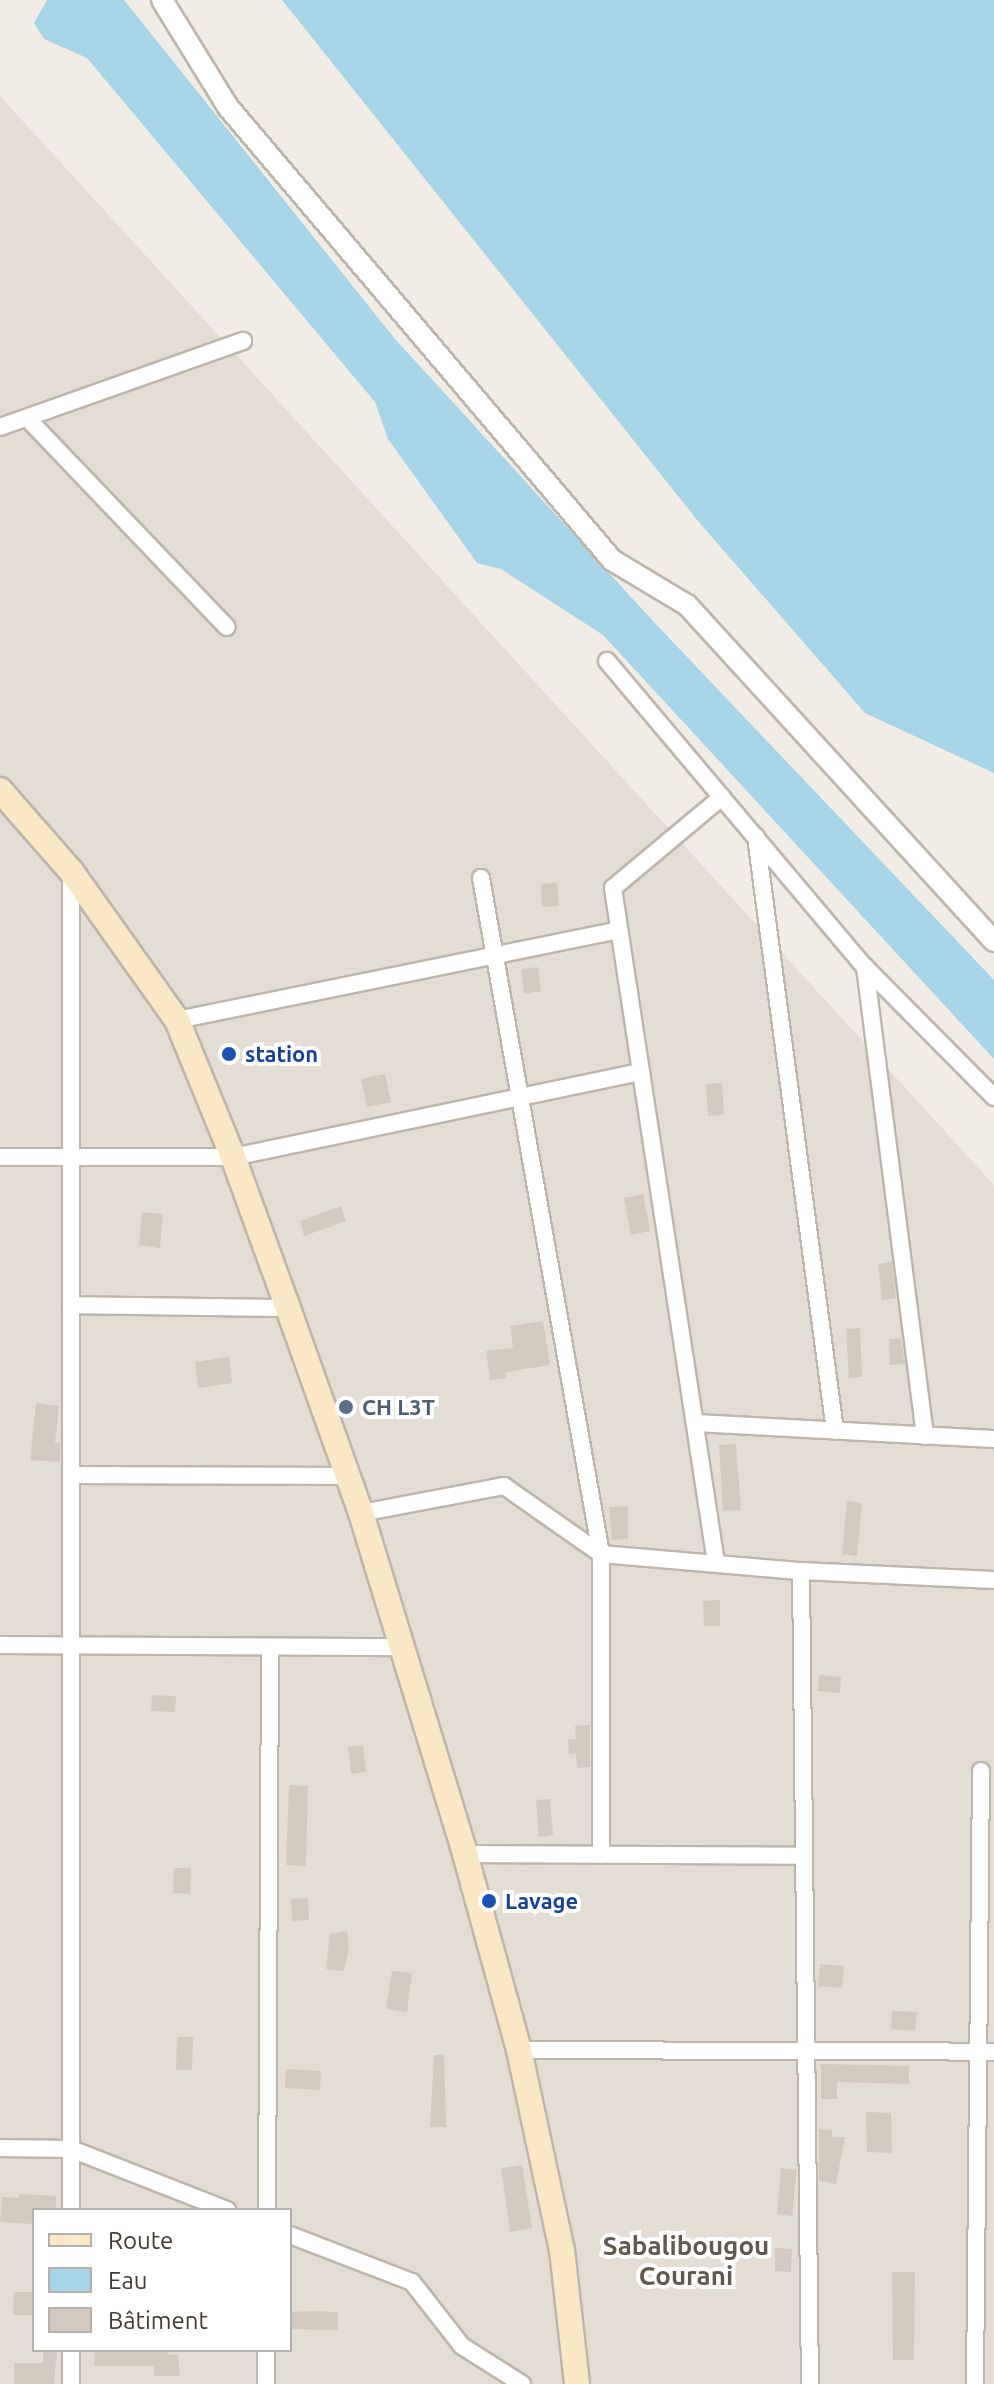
<!DOCTYPE html>
<html>
<head>
<meta charset="utf-8">
<style>
	body { margin:0 }
	#map { position:relative; width:994px; height:2384px; overflow:hidden; background:#f1ece5; font-family:Ubuntu,sans-serif }
	div>[style] { position:absolute }
	[style*='--x'] { left:calc(var(--x)*1px); top:calc(var(--y)*1px); width:calc(var(--w)*1px); rotate:calc(var(--a)*1deg) }
	.residential>* { inset:0; background:#e4ddd3 }
	.water>* { inset:0; background:#a6d5e8 }
	.building>* { inset:0; background:#d4c9be }
	.roads { filter:drop-shadow(2px 0 #beb5ab) drop-shadow(-2px 0 #beb5ab) drop-shadow(0 2px #beb5ab) drop-shadow(0 -2px #beb5ab) }
	.minor>* { height:16px; margin:-8px; padding:0 8px; transform-origin:8px; border-radius:8px; background:#fff }
	.tertiary>* { height:20px; margin:-10px; padding:0 10px; transform-origin:10px; border-radius:10px; background:#fff }
	.secondary>* { height:24px; margin:-12px; padding:0 12px; transform-origin:12px; border-radius:12px; background:#f9e7c6 }
	.dots>* { width:22px; height:22px; translate:-50% -50%; box-sizing:border-box; border:4px solid #fff; border-radius:50% }
	span { translate:-50% -50%; white-space:nowrap; text-align:center; line-height:1.15; -webkit-text-stroke:8px #fff; paint-order:stroke }
	.transit-label { font-size:22px; color:#164399; font-weight:700 }
	.left { translate:0 -50%; text-align:left }
	.service-label { font-size:22px; color:#4e5e75; font-weight:700 }
	.quarter-label { font-size:26px; color:#64584d; font-weight:700 }
	.legend { position:absolute; left:32px; top:2208px; width:260px; height:144px; box-sizing:border-box; background:#fff; border:2px solid #b3b1ae; margin:0; padding:10px 14px; list-style:none; font-size:24px; color:#423c35 }
	.legend li { display:flex; align-items:center; gap:16px; height:40px }
	.legend b { width:40px; border:2px solid #b3b1ae }
</style>
</head>
<body>
<div id="map">
	<div class="residential">
		<div style="clip-path:polygon(evenodd,0 96px,994px 1185px,994px 2384px,0 2384px,0 96px,34px 2210px,290px 2210px,290px 2350px,34px 2350px,34px 2210px)"></div>
	</div>
	<div class="water">
		<div style="clip-path:polygon(47px 0,124px 0,395px 339px,652px 620px,994px 980px,994px 1059px,603px 635px,501px 569px,477px 563px,388px 439px,375px 402px,87px 58px,44px 39px,34px 23px)"></div>
		<div style="clip-path:polygon(282px 0,994px 0,994px 773px,865px 713px,698px 521px)"></div>
	</div>
	<div class="building">
		<div style="clip-path:polygon(557px 883px,559px 906px,542px 907px,541px 884px)"></div>
		<div style="clip-path:polygon(538px 967px,541px 991px,524px 994px,521px 969px)"></div>
		<div style="clip-path:polygon(385px 1074px,391px 1102px,367px 1107px,361px 1079px)"></div>
		<div style="clip-path:polygon(722px 1083px,724px 1115px,708px 1116px,706px 1084px)"></div>
		<div style="clip-path:polygon(643px 1194px,650px 1231px,631px 1235px,624px 1198px)"></div>
		<div style="clip-path:polygon(341px 1206px,346px 1221px,304px 1236px,300px 1221px)"></div>
		<div style="clip-path:polygon(142px 1212px,163px 1214px,160px 1248px,139px 1245px)"></div>
		<div style="clip-path:polygon(892px 1262px,896px 1298px,882px 1300px,878px 1264px)"></div>
		<div style="clip-path:polygon(543px 1321px,550px 1365px,506px 1372px,506px 1378px,490px 1380px,486px 1351px,513px 1348px,510px 1326px)"></div>
		<div style="clip-path:polygon(860px 1328px,862px 1377px,849px 1378px,846px 1329px)"></div>
		<div style="clip-path:polygon(901px 1338px,905px 1364px,890px 1365px,889px 1339px)"></div>
		<div style="clip-path:polygon(229px 1357px,232px 1383px,198px 1388px,195px 1362px)"></div>
		<div style="clip-path:polygon(36px 1403px,59px 1406px,55px 1443px,60px 1443px,60px 1462px,30px 1460px)"></div>
		<div style="clip-path:polygon(736px 1444px,741px 1510px,723px 1511px,719px 1445px)"></div>
		<div style="clip-path:polygon(847px 1501px,862px 1503px,857px 1556px,842px 1554px)"></div>
		<div style="clip-path:polygon(628px 1506px,628px 1539px,612px 1540px,609px 1507px)"></div>
		<div style="clip-path:polygon(720px 1600px,720px 1626px,704px 1626px,703px 1601px)"></div>
		<div style="clip-path:polygon(819px 1675px,841px 1677px,840px 1693px,818px 1691px)"></div>
		<div style="clip-path:polygon(152px 1695px,176px 1696px,175px 1712px,151px 1711px)"></div>
		<div style="clip-path:polygon(590px 1725px,590px 1767px,577px 1768px,576px 1753px,569px 1754px,568px 1739px,576px 1739px,575px 1726px)"></div>
		<div style="clip-path:polygon(363px 1745px,366px 1772px,351px 1774px,348px 1747px)"></div>
		<div style="clip-path:polygon(289px 1785px,308px 1786px,306px 1866px,286px 1865px)"></div>
		<div style="clip-path:polygon(550px 1799px,553px 1835px,539px 1837px,536px 1800px)"></div>
		<div style="clip-path:polygon(174px 1868px,191px 1868px,190px 1894px,173px 1893px)"></div>
		<div style="clip-path:polygon(308px 1898px,309px 1920px,292px 1921px,291px 1899px)"></div>
		<div style="clip-path:polygon(347px 1931px,349px 1947px,344px 1971px,326px 1969px,330px 1934px)"></div>
		<div style="clip-path:polygon(820px 1964px,844px 1966px,842px 1988px,818px 1986px)"></div>
		<div style="clip-path:polygon(392px 1971px,412px 1973px,407px 2012px,386px 2009px)"></div>
		<div style="clip-path:polygon(892px 2011px,917px 2012px,915px 2031px,891px 2029px)"></div>
		<div style="clip-path:polygon(177px 2037px,193px 2037px,192px 2070px,176px 2070px)"></div>
		<div style="clip-path:polygon(434px 2055px,444px 2055px,446px 2127px,430px 2127px)"></div>
		<div style="clip-path:polygon(821px 2064px,909px 2066px,909px 2084px,837px 2082px,837px 2099px,821px 2099px)"></div>
		<div style="clip-path:polygon(286px 2069px,321px 2071px,320px 2090px,285px 2088px)"></div>
		<div style="clip-path:polygon(866px 2112px,891px 2113px,892px 2153px,867px 2152px)"></div>
		<div style="clip-path:polygon(819px 2129px,832px 2130px,832px 2137px,845px 2137px,836px 2184px,819px 2181px)"></div>
		<div style="clip-path:polygon(522px 2165px,532px 2228px,510px 2232px,501px 2168px)"></div>
		<div style="clip-path:polygon(781px 2168px,797px 2170px,792px 2216px,777px 2214px)"></div>
		<div style="clip-path:polygon(19px 2194px,56px 2196px,56px 2210px,34px 2210px,34px 2224px,0 2222px,2px 2197px,19px 2198px)"></div>
		<div style="clip-path:polygon(775px 2248px,792px 2249px,791px 2272px,775px 2271px)"></div>
		<div style="clip-path:polygon(892px 2272px,915px 2272px,914px 2360px,893px 2360px)"></div>
		<div style="clip-path:polygon(14px 2292px,34px 2292px,34px 2315px,13px 2315px)"></div>
		<div style="clip-path:polygon(312px 2311px,338px 2312px,338px 2330px,290px 2329px,290px 2312px)"></div>
		<div style="clip-path:polygon(43px 2350px,57px 2350px,54px 2384px,14px 2384px,14px 2363px,43px 2363px)"></div>
		<div style="clip-path:polygon(95px 2350px,168px 2350px,168px 2355px,178px 2354px,180px 2376px,154px 2376px,154px 2366px,94px 2366px)"></div>
	</div>
	<div class="roads">
		<div class="minor">
			<div style="--x:27;--y:418;--w:289;--a:46.3"></div>
			<div style="--x:0;--y:427;--w:258;--a:-19.5"></div>
			<div style="--x:607;--y:661;--w:400;--a:49.9"></div>
			<div style="--x:865;--y:967;--w:183;--a:45.2"></div>
			<div style="--x:756;--y:837;--w:599;--a:82.42"></div>
			<div style="--x:71;--y:872;--w:1338;--a:90"></div>
			<div style="--x:481;--y:878;--w:687;--a:79.93"></div>
			<div style="--x:601;--y:1554;--w:301;--a:90"></div>
			<div style="--x:865;--y:967;--w:473;--a:82.7"></div>
			<div style="--x:177;--y:1020;--w:451;--a:-11.5"></div>
			<div style="--x:0;--y:1157;--w:233;--a:0"></div>
			<div style="--x:233;--y:1157;--w:417;--a:-11.8"></div>
			<div style="--x:71;--y:1305;--w:217;--a:0.8"></div>
			<div style="--x:695;--y:1423;--w:299;--a:3.1"></div>
			<div style="--x:71;--y:1475;--w:277;--a:0.2"></div>
			<div style="--x:361;--y:1513;--w:146;--a:-10.7"></div>
			<div style="--x:504;--y:1486;--w:118;--a:35"></div>
			<div style="--x:601;--y:1554;--w:201;--a:4.9"></div>
			<div style="--x:801;--y:1571;--w:193;--a:2.7"></div>
			<div style="--x:716;--y:1563;--w:683;--a:-98.68"></div>
			<div style="--x:613;--y:888;--w:142;--a:-39.9"></div>
			<div style="--x:801;--y:1571;--w:813;--a:89.37"></div>
			<div style="--x:0;--y:1645;--w:403;--a:0.3"></div>
			<div style="--x:465;--y:1854;--w:339;--a:0.3"></div>
			<div style="--x:519;--y:2050;--w:475;--a:0.2"></div>
			<div style="--x:0;--y:2148;--w:71;--a:0.8"></div>
			<div style="--x:71;--y:2149;--w:168;--a:21.4"></div>
			<div style="--x:267;--y:2210;--w:563;--a:-89.69"></div>
			<div style="--x:290;--y:2235;--w:131;--a:21.1"></div>
			<div style="--x:412;--y:2282;--w:81;--a:52"></div>
			<div style="--x:462;--y:2346;--w:71;--a:32.3"></div>
			<div style="--x:71;--y:2350;--w:34;--a:90"></div>
			<div style="--x:266;--y:2384;--w:34;--a:-90"></div>
			<div style="--x:975;--y:2384;--w:613;--a:-89.44"></div>
		</div>
		<div class="tertiary">
			<div style="--x:162;--y:0;--w:126;--a:58.3"></div>
			<div style="--x:228;--y:107;--w:594;--a:49.71"></div>
			<div style="--x:612;--y:560;--w:87;--a:31"></div>
			<div style="--x:687;--y:605;--w:455;--a:47.6"></div>
		</div>
		<div class="secondary">
			<div style="--x:0;--y:790;--w:108;--a:48.8"></div>
			<div style="--x:71;--y:871;--w:183;--a:54.6"></div>
			<div style="--x:177;--y:1020;--w:148;--a:67.8"></div>
			<div style="--x:233;--y:1157;--w:161;--a:70"></div>
			<div style="--x:288;--y:1308;--w:218;--a:70.4"></div>
			<div style="--x:361;--y:1513;--w:357;--a:73"></div>
			<div style="--x:465;--y:1854;--w:203;--a:74.6"></div>
			<div style="--x:519;--y:2050;--w:205;--a:77.9"></div>
			<div style="--x:562;--y:2250;--w:135;--a:83.6"></div>
		</div>
	</div>
	<div class="dots">
		<div style="left:229px;top:1054px;background:#1a4fb4"></div>
		<div style="left:346px;top:1407px;background:#5c6f8a"></div>
		<div style="left:489px;top:1901px;background:#1a4fb4"></div>
	</div>
	<div class="transit-label">
		<span class="left" style="left:245px;top:1054px">station</span>
		<span class="left" style="left:505px;top:1901px">Lavage</span>
	</div>
	<div class="service-label">
		<span class="left" style="left:362px;top:1407px">CH L3T</span>
	</div>
	<div class="quarter-label">
		<span style="left:686px;top:2261px">Sabalibougou<br>Courani</span>
	</div>
	<ul class="legend">
	<li><b style="height:10px;background:#f9e7c6"></b>Route</li>
	<li><b style="height:22px;background:#a6d5e8"></b>Eau</li>
	<li><b style="height:22px;background:#d4c9be"></b>Bâtiment</li>
	</ul>
</div>
</body>
</html>
